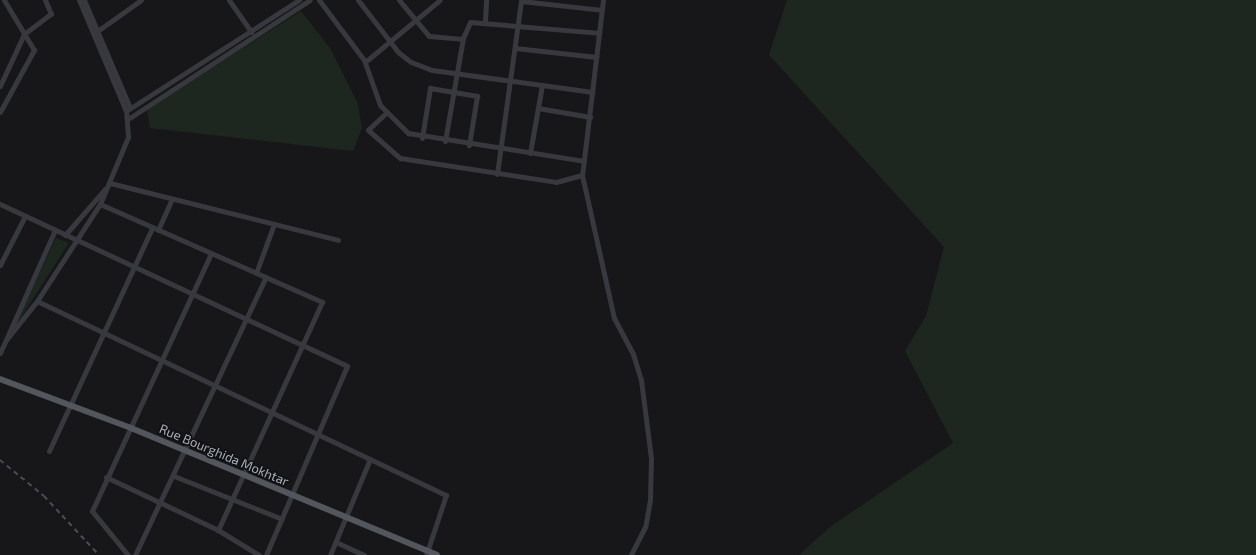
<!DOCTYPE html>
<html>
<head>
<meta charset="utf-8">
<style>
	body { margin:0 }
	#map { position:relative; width:1256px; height:555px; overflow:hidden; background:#171719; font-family:"Exo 2",sans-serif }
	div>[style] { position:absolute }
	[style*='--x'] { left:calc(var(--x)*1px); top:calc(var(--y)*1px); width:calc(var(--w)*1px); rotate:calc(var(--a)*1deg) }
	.green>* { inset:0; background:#1e271f }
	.minor>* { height:5px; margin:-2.5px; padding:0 2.5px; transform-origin:2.5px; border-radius:2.5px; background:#37393e }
	.major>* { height:6px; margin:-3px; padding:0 3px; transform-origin:3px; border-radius:3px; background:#53565d }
	.rail>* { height:1.5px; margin-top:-0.75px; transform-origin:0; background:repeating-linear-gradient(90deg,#4a4d53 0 5px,transparent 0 9px) }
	span { translate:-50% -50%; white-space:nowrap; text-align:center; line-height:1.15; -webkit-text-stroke:3.5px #121214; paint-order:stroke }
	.street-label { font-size:13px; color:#a8afba }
</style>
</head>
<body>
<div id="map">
	<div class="green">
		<div style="clip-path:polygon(787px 0,1256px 0,1256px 555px,799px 555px,830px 527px,953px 443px,905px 351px,926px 316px,944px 247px,769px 55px)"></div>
		<div style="clip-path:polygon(301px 11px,330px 48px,358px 104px,362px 128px,353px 151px,150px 128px,147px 109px)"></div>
		<div style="clip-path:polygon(56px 238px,69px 243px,12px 331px)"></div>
	</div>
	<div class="minor">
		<div style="--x:84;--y:0;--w:117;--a:66.9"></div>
		<div style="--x:229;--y:0;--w:39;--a:55"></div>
		<div style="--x:319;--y:0;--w:75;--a:53.1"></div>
		<div style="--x:364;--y:60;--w:48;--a:70.4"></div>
		<div style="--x:380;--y:105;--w:40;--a:45"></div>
		<div style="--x:408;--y:133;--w:178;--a:9"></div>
		<div style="--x:358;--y:0;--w:66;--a:52.4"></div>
		<div style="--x:398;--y:52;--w:16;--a:38"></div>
		<div style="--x:411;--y:62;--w:22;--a:21"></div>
		<div style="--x:432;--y:70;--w:162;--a:7.8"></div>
		<div style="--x:399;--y:0;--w:47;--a:50.2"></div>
		<div style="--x:429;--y:36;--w:33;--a:5"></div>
		<div style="--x:603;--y:0;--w:176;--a:96.8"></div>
		<div style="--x:582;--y:175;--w:147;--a:77.4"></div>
		<div style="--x:614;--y:318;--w:41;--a:62.2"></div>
		<div style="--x:633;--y:354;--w:27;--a:73"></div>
		<div style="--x:641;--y:380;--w:79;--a:82.7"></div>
		<div style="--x:651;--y:458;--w:42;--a:91.4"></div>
		<div style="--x:650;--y:500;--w:27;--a:100"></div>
		<div style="--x:645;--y:527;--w:31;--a:117"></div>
		<div style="--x:521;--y:1;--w:81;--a:6.3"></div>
		<div style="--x:485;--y:21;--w:21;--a:-87"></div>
		<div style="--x:96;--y:32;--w:55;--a:-35.4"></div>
		<div style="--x:515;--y:48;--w:82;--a:6.3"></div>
		<div style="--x:365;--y:62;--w:97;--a:-39.6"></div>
		<div style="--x:0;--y:86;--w:57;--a:-65.2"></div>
		<div style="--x:24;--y:34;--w:34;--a:-37"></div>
		<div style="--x:51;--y:14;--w:15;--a:-113"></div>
		<div style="--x:538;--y:108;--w:53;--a:9.8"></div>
		<div style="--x:126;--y:111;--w:206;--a:-32.7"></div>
		<div style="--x:0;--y:112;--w:71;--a:-61.3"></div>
		<div style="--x:34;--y:50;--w:58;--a:-121"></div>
		<div style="--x:387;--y:112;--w:26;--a:137"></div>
		<div style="--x:368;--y:130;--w:43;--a:41.2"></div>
		<div style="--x:400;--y:158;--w:158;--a:8.7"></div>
		<div style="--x:556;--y:182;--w:27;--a:-15"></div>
		<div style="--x:128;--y:119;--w:217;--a:-33.2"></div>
		<div style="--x:422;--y:138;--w:51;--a:-80.9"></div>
		<div style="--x:430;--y:88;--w:48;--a:9.7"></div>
		<div style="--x:477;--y:96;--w:50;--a:99.3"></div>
		<div style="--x:445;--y:141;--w:105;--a:-80.1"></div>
		<div style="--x:463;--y:38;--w:17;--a:-66"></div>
		<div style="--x:470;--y:22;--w:130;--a:4.8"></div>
		<div style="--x:530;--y:153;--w:69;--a:-80"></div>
		<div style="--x:497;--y:174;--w:176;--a:-82.1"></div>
		<div style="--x:110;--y:183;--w:235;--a:14"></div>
		<div style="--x:0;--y:204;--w:383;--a:25"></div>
		<div style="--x:347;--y:366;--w:206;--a:113.2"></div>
		<div style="--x:100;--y:204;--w:243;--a:23.8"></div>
		<div style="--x:322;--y:302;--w:251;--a:114.5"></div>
		<div style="--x:158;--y:230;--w:34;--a:-66"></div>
		<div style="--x:65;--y:235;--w:61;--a:-49"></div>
		<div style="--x:0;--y:265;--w:55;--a:-63"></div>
		<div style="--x:256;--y:273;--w:52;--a:-69.8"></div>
		<div style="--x:37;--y:301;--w:453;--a:25.4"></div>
		<div style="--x:446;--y:495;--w:63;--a:108.4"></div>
		<div style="--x:6;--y:340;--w:50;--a:-51.5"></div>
		<div style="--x:37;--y:301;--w:116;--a:-57"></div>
		<div style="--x:100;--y:204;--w:73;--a:-67.3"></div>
		<div style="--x:128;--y:137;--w:26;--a:-94"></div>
		<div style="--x:126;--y:111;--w:121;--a:-112.9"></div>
		<div style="--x:0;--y:353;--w:135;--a:-65.9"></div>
		<div style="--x:49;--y:451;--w:246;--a:-65.2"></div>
		<div style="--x:174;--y:476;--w:116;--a:21.7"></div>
		<div style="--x:106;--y:477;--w:124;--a:25.3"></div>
		<div style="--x:218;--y:530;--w:48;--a:31.4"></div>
		<div style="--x:336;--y:542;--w:31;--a:25"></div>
		<div style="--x:128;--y:555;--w:57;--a:-129.3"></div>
		<div style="--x:92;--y:511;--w:284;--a:-65.2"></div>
		<div style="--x:135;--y:555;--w:307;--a:-64.8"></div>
		<div style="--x:330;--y:555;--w:104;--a:-67.4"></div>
	</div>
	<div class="major">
		<div style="--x:0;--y:379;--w:140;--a:20.5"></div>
		<div style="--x:131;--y:428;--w:331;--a:22.5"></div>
	</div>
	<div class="rail">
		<div style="--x:0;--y:460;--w:57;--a:39.3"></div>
		<div style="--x:44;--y:496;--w:81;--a:47"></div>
	</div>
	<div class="street-label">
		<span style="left:224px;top:455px;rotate:23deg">Rue Bourghida Mokhtar</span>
	</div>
</div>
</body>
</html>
